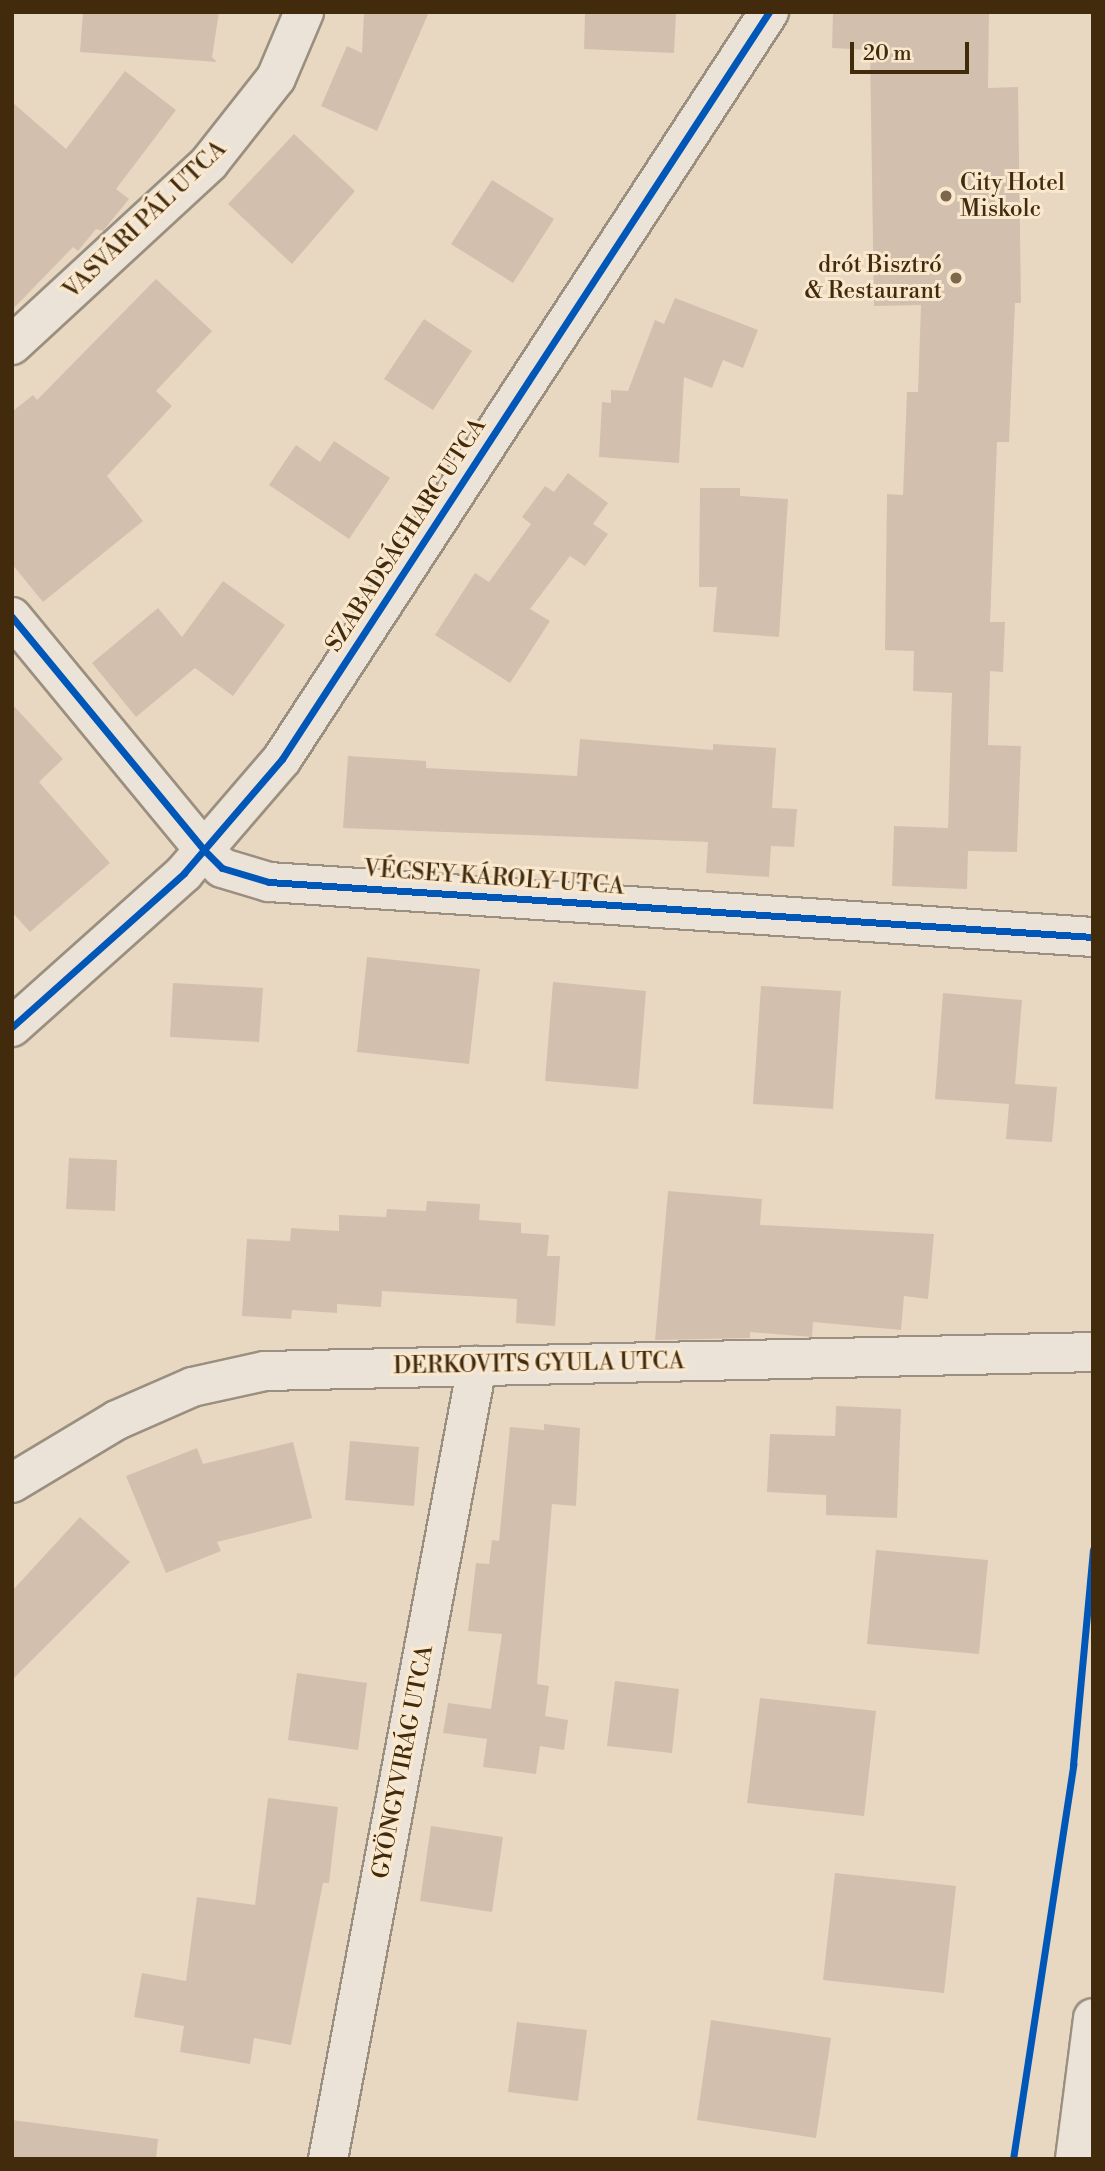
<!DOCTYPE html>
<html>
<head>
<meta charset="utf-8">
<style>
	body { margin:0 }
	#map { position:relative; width:1105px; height:2171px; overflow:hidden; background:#e8d8c2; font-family:"Libre Bodoni",serif }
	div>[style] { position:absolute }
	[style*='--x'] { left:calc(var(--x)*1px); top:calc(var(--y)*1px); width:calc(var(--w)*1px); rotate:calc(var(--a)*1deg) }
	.building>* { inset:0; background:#d3bfad }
	.roads { filter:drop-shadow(2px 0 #9b8f7f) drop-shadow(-2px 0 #9b8f7f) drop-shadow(0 2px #9b8f7f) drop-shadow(0 -2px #9b8f7f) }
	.street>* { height:38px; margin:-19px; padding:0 19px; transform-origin:19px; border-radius:19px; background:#ebe3d8 }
	.secondary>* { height:38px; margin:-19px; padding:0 19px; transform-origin:19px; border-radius:19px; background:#ebe3d8 }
	.cycleway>* { height:7px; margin:-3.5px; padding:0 3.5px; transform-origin:3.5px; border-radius:3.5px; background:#0057b8 }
	.dots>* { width:19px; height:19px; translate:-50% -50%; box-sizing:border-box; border:4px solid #fae8ce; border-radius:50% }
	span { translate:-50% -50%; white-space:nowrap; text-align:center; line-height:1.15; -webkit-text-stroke:6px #fae8ce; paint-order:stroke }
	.poi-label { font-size:23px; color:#422a0d }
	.left { translate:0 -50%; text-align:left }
	.right { translate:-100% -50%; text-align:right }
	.street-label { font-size:23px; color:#422a0d }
	.frame { position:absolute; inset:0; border:14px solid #422a0d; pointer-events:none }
	.scale { position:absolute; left:850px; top:42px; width:119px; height:32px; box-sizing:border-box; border:4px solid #422a0d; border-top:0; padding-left:9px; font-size:21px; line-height:24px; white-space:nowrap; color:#422a0d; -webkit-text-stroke:5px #fae8ce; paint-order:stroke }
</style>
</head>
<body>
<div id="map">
	<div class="building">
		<div style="clip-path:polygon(83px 12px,219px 12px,212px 57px,217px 62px,80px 52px)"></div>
		<div style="clip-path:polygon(364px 12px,429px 12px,377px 131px,321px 106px,347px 46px,362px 53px)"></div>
		<div style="clip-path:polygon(585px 12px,676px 12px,674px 53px,584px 49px)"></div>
		<div style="clip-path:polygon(833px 12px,989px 12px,988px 88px,1018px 87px,1021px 303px,1015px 303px,1009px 442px,997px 442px,990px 622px,1005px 622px,1003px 672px,990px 671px,988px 745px,1021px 746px,1017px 852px,968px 851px,967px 889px,892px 886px,894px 826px,948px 828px,952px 693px,913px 691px,914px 651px,885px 650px,887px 494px,903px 495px,907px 392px,918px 392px,921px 305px,874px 306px,870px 50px,832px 48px)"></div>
		<div style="clip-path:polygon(125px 71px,176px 110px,116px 189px,129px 199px,103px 231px,96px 229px,78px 251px,73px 247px,12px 310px,12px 102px,66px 149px)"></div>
		<div style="clip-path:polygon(294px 134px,355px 191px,292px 264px,228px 204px)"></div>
		<div style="clip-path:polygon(492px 180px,554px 219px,513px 283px,451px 244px)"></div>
		<div style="clip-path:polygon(156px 279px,212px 331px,156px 391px,172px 406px,107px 476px,143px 521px,43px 602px,12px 564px,12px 412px,33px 395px,37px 400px)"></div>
		<div style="clip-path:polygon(675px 298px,758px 330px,743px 368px,723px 360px,712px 388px,684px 377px,679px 463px,599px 457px,602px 402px,611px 403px,611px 390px,628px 391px,655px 320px,664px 324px)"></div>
		<div style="clip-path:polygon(424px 319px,472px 351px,433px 410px,384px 379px)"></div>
		<div style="clip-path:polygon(334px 441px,390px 478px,349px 539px,269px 485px,296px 445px,320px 462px)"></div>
		<div style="clip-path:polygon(568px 473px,608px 503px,593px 524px,608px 534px,585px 566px,570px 556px,530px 609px,550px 621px,510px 683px,435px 635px,475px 573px,489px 582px,531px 524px,522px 517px,545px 486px,554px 492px)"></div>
		<div style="clip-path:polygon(700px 488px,740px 488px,740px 496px,788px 499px,779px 637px,713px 632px,717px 587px,699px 587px)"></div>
		<div style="clip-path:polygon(223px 581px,285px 625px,233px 696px,195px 668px,136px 717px,92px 663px,158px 608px,182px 637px)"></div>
		<div style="clip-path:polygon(12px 704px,63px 759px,39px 782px,110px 863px,30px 932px,12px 912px)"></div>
		<div style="clip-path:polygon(580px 739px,713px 750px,713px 744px,776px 748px,772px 808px,797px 809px,794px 847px,771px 846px,769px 877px,706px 873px,708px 842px,343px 828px,348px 756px,426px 761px,426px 768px,577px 776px)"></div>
		<div style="clip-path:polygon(367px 957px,480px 969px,469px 1064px,357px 1052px)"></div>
		<div style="clip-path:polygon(553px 982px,646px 991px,638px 1089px,545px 1081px)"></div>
		<div style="clip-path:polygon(173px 983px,263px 988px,259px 1042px,170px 1037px)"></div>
		<div style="clip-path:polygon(761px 986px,841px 991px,833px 1109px,753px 1104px)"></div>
		<div style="clip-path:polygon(943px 993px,1022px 1000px,1015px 1084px,1057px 1087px,1052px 1142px,1006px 1139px,1009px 1104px,935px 1099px)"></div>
		<div style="clip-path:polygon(69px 1158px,117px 1160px,115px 1211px,66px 1209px)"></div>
		<div style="clip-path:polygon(668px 1191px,762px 1199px,760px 1225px,934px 1234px,928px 1299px,904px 1296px,901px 1330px,813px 1322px,812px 1337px,750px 1332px,750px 1338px,655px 1340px)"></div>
		<div style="clip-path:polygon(427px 1201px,480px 1204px,479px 1220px,521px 1223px,521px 1233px,549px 1235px,547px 1256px,560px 1256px,555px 1326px,516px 1323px,517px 1299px,382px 1291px,381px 1307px,337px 1304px,337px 1313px,292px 1310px,291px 1319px,242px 1316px,247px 1239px,290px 1241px,291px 1228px,339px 1231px,339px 1215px,386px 1217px,387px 1209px,426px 1211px)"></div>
		<div style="clip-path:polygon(836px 1406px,901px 1409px,897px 1518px,826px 1515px,826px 1495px,767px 1492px,770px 1434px,835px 1436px)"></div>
		<div style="clip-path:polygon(544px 1424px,580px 1428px,576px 1506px,552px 1504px,537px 1684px,549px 1686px,545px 1716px,568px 1720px,564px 1750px,540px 1746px,536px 1774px,483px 1767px,487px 1739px,443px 1733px,448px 1703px,491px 1709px,502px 1634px,468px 1631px,476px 1563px,489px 1564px,492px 1540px,499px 1541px,510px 1427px,544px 1430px)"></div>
		<div style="clip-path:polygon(350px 1441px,419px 1447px,414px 1506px,345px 1500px)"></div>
		<div style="clip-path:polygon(293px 1442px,312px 1518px,217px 1542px,221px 1551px,166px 1573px,126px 1476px,197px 1448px,203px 1464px)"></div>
		<div style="clip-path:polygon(80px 1517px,130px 1562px,12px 1680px,12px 1591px)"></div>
		<div style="clip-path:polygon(876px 1550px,988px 1560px,979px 1654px,867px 1644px)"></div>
		<div style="clip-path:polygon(297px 1673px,367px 1683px,358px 1750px,288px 1740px)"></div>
		<div style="clip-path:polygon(615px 1681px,679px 1689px,672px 1753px,607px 1746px)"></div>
		<div style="clip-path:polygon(760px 1698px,876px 1711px,864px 1816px,747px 1803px)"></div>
		<div style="clip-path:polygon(268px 1798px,338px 1807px,329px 1883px,323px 1883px,291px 2045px,254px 2038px,250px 2064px,180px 2052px,184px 2026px,134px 2017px,142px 1973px,186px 1981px,197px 1897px,255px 1905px)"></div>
		<div style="clip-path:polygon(431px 1826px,503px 1837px,492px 1912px,420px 1901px)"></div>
		<div style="clip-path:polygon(835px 1873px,956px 1886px,944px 1993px,823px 1980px)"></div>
		<div style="clip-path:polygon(711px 2020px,831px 2038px,816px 2138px,697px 2120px)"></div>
		<div style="clip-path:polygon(517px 2022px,587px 2030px,578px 2101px,508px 2092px)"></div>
		<div style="clip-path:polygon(12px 2120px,158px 2139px,156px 2159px,12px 2159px)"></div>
	</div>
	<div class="roads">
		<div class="street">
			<div style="--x:12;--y:345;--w:268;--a:-42.7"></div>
			<div style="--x:209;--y:163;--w:108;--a:-51.8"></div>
			<div style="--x:276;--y:78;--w:72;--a:-67"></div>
			<div style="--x:12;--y:617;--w:302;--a:50.5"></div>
			<div style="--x:204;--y:850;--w:25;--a:45"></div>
			<div style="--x:222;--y:868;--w:49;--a:16.6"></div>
			<div style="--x:269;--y:882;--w:826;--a:3.82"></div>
			<div style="--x:12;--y:1027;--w:231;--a:-41.8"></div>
			<div style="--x:184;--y:873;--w:150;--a:-49.3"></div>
			<div style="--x:282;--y:759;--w:892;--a:-56.9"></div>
			<div style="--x:12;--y:1483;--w:122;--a:-31"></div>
			<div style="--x:117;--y:1420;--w:82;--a:-23.7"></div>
			<div style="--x:192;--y:1387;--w:75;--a:-12.4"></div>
			<div style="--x:265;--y:1371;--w:828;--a:-1.31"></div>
			<div style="--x:328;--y:2159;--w:807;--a:-79.36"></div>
		</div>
		<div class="secondary">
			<div style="--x:1075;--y:2159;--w:142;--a:-82.7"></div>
		</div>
	</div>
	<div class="cycleway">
		<div style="--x:12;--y:617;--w:302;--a:50.5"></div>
		<div style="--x:204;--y:850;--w:25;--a:45"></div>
		<div style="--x:222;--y:868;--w:49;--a:16.6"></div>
		<div style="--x:269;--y:882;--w:826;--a:3.82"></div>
		<div style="--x:12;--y:1027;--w:231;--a:-41.8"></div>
		<div style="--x:184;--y:873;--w:150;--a:-49.3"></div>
		<div style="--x:282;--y:759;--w:892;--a:-56.9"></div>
		<div style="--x:1013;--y:2159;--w:399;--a:-81.3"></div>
		<div style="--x:1073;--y:1765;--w:216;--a:-84.7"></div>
	</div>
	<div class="dots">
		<div style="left:946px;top:196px;background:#7c674c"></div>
		<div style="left:956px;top:278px;background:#7c674c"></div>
	</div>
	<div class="poi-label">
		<span class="left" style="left:960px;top:196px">City Hotel<br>Miskolc</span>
		<span class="right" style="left:942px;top:278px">drót Bisztró<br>&amp; Restaurant</span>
	</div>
	<div class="street-label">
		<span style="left:145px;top:220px;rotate:-44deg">VASVÁRI PÁL UTCA</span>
		<span style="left:406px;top:535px;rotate:-57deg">SZABADSÁGHARC UTCA</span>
		<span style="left:494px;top:878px;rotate:4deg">VÉCSEY KÁROLY UTCA</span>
		<span style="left:539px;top:1364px;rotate:-1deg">DERKOVITS GYULA UTCA</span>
		<span style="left:403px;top:1762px;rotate:-79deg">GYÖNGYVIRÁG UTCA</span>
	</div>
	<div class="frame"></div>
	<div class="scale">20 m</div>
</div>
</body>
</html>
